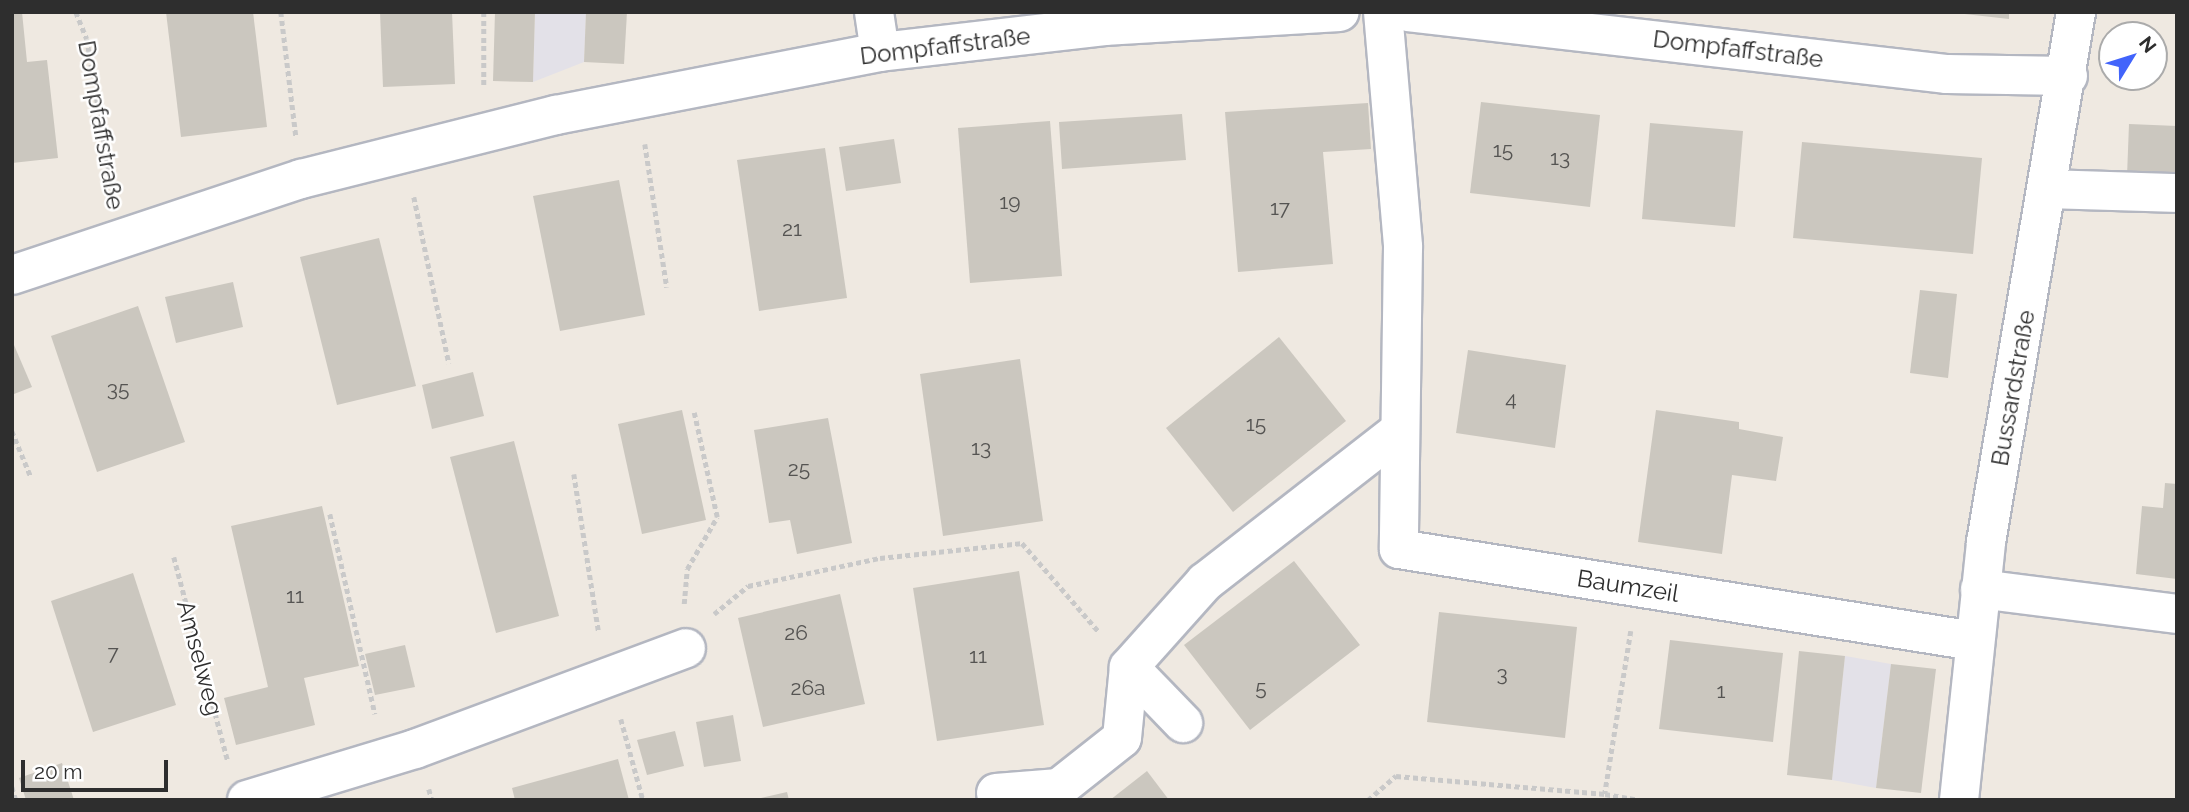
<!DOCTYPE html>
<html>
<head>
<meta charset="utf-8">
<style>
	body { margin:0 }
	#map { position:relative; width:2189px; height:812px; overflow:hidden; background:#efe9e1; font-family:Raleway,sans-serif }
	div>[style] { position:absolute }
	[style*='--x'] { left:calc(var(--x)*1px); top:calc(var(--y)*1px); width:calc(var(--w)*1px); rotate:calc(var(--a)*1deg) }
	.industrial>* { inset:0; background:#e3e1e8 }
	.building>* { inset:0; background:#cbc7bf }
	.path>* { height:4.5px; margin-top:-2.25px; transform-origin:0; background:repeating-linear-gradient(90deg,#c9c9c9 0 5px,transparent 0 8.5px) }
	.roads { filter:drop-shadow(2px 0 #b4b7c1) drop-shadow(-2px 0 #b4b7c1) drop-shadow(0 2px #b4b7c1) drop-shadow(0 -2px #b4b7c1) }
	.minor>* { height:38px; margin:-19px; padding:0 19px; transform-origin:19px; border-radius:19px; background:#fff }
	span { translate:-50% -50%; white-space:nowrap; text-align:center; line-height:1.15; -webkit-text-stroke:5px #fff; paint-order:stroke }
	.number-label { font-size:21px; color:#555452 }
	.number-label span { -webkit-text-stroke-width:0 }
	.street-label { font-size:24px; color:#2e2e2e }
	.frame { position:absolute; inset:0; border:14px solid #2e2e2e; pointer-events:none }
	.north { position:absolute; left:2098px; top:21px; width:70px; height:70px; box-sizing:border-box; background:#fff; border:2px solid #ababab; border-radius:50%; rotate:52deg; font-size:19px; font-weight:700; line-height:28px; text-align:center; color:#2e2e2e }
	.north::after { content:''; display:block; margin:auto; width:24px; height:32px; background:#4264fb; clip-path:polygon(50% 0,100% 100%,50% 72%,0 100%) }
	.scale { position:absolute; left:21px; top:760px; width:147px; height:32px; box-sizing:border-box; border:4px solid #2e2e2e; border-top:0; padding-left:9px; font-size:21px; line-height:24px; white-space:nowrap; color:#2e2e2e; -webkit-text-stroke:5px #fff; paint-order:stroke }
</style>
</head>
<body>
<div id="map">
	<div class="industrial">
		<div style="clip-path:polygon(535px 12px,586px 12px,584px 62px,533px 82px)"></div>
		<div style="clip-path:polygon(1845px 656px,1891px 664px,1876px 788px,1832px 780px)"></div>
	</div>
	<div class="building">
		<div style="clip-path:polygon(12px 12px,22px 12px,27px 62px,47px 60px,58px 158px,12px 163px)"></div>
		<div style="clip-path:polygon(166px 12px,253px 12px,267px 127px,181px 137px)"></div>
		<div style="clip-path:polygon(380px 12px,452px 12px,455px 84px,383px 87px)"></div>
		<div style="clip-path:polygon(495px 12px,535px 12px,533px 82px,493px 81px)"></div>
		<div style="clip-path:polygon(586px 12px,627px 12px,624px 64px,584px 62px)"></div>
		<div style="clip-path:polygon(1947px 12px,2009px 12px,2009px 19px)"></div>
		<div style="clip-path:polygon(1481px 102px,1600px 115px,1590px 207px,1470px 193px)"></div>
		<div style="clip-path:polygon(1368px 103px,1371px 149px,1323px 152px,1333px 264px,1238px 272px,1225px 112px)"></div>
		<div style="clip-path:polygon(1182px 114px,1186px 160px,1062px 169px,1059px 122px)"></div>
		<div style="clip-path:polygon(1050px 121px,1062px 276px,970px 283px,958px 128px)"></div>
		<div style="clip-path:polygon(1650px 123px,1743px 131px,1735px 227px,1642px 219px)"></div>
		<div style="clip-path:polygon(2129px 124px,2177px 126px,2177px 177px,2127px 176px)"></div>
		<div style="clip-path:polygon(894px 139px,901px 183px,846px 191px,839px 147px)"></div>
		<div style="clip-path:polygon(1802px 142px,1982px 158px,1973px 254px,1793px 238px)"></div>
		<div style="clip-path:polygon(825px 148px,847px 298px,759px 311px,737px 160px)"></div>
		<div style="clip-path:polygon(619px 180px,645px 315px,560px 331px,533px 196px)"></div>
		<div style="clip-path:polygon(379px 238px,416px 386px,337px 405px,300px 257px)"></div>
		<div style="clip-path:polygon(233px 282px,243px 327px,176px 343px,165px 297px)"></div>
		<div style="clip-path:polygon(1920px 290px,1957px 294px,1948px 378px,1910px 373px)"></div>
		<div style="clip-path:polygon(138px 306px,185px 442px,97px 472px,51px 336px)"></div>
		<div style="clip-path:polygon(1279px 337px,1346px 421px,1233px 512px,1166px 428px)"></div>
		<div style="clip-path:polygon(14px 345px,32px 387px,14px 394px,12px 389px)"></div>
		<div style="clip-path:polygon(1468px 350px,1566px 365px,1555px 448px,1456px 433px)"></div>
		<div style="clip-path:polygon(1020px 359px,1043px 521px,943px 536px,920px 374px)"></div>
		<div style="clip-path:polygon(473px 372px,484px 416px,432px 429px,422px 385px)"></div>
		<div style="clip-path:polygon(682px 410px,706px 520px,642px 534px,618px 424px)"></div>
		<div style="clip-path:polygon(1656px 410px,1739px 422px,1739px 429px,1783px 437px,1776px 481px,1732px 475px,1722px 554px,1638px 542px)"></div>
		<div style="clip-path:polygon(828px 418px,852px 543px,797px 554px,790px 520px,769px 523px,754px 430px)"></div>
		<div style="clip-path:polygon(514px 441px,559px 616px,496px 633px,450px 457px)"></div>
		<div style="clip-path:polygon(2165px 483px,2177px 484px,2177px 579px,2136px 574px,2142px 506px,2163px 508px)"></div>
		<div style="clip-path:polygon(322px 506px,359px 666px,304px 678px,315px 725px,236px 745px,224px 698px,268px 687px,231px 526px)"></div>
		<div style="clip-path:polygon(1294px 561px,1360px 645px,1250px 730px,1184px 645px)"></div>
		<div style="clip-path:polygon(1019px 571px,1044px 725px,937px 741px,913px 588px)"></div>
		<div style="clip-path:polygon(133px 573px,176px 705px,93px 732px,51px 601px)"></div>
		<div style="clip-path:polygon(840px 594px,865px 704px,763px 727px,738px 618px)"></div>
		<div style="clip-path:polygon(1439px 612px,1577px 627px,1565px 738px,1427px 722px)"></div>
		<div style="clip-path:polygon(1670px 640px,1783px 653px,1773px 742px,1659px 729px)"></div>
		<div style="clip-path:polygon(405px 645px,415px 687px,375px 695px,365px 654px)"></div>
		<div style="clip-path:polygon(1799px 651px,1845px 656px,1832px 780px,1787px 775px)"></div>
		<div style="clip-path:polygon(1891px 664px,1936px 669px,1921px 793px,1876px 788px)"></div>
		<div style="clip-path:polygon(733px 715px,741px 761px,704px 767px,696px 722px)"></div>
		<div style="clip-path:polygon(675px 731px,684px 766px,647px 775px,637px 740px)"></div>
		<div style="clip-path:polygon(618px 759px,629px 800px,515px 800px,512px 788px)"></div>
		<div style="clip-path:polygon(62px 763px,74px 800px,26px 800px,19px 778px)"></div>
		<div style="clip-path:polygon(1147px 771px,1169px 800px,1110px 800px)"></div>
		<div style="clip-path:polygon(787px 792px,789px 800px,757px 800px,757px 799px)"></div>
	</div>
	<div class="path">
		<div style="--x:76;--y:12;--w:29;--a:68"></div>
		<div style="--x:87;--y:39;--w:159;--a:80.6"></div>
		<div style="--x:281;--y:12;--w:125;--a:83.1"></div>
		<div style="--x:484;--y:12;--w:74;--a:90"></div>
		<div style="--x:645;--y:144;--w:145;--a:81.3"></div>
		<div style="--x:414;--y:197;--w:170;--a:78.1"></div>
		<div style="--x:12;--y:431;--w:50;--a:67.6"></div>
		<div style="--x:574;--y:474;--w:161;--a:81.1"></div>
		<div style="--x:330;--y:514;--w:205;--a:77.3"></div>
		<div style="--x:174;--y:557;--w:212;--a:75.2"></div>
		<div style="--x:684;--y:604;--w:35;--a:-85"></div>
		<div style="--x:687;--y:569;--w:60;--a:-60"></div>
		<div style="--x:717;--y:517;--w:107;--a:-102.4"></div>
		<div style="--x:714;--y:614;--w:44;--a:-39.5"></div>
		<div style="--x:748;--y:586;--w:135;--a:-12"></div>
		<div style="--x:880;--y:558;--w:143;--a:-6"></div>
		<div style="--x:1022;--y:543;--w:118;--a:49.1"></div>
		<div style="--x:1631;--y:631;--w:165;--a:99.1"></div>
		<div style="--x:1605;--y:794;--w:35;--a:10"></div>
		<div style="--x:621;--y:719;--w:84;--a:74.8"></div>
		<div style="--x:12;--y:787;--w:14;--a:73"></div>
		<div style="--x:429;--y:789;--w:11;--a:75"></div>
		<div style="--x:1368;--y:800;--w:37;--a:-41"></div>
		<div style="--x:1396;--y:776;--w:210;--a:4.9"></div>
	</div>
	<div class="roads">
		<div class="minor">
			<div style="--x:874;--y:12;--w:40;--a:81.5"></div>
			<div style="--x:1383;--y:12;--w:236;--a:85.1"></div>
			<div style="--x:1403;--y:247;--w:302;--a:90.8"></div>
			<div style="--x:1399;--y:549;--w:582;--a:9.09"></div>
			<div style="--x:1408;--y:12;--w:543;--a:6.56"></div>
			<div style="--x:1947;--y:74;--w:121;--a:0.9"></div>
			<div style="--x:2049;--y:189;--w:128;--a:1.8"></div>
			<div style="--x:12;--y:275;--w:305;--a:-18.4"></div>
			<div style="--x:301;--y:179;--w:263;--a:-14.1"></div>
			<div style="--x:556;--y:115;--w:330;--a:-11"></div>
			<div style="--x:880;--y:52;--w:226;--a:-6.6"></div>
			<div style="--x:1104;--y:26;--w:236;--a:-3.4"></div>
			<div style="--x:1980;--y:589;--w:199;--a:7.2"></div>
			<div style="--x:1129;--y:667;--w:78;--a:46"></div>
			<div style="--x:996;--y:793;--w:63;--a:-4.5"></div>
			<div style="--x:1059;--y:788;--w:80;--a:-38.4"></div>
			<div style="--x:1122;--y:738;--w:71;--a:-84.4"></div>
			<div style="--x:1129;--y:667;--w:114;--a:-48.2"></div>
			<div style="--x:1205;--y:582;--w:244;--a:-37.9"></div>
			<div style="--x:247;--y:800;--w:176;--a:-16.9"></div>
			<div style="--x:415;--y:749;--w:289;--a:-20.4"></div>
			<div style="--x:1959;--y:800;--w:259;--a:-84"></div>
			<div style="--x:1986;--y:542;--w:538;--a:-80.36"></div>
		</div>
	</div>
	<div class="number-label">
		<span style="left:1503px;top:150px">15</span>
		<span style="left:1560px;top:158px">13</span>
		<span style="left:1010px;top:202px">19</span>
		<span style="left:1280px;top:208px">17</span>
		<span style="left:792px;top:229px">21</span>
		<span style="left:118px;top:389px">35</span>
		<span style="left:1511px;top:399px">4</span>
		<span style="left:1256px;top:424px">15</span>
		<span style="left:981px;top:448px">13</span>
		<span style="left:799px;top:469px">25</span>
		<span style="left:295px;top:596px">11</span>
		<span style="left:796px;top:633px">26</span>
		<span style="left:113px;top:653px">7</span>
		<span style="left:978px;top:656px">11</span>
		<span style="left:1502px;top:674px">3</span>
		<span style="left:808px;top:688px">26a</span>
		<span style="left:1261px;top:688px">5</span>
		<span style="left:1721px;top:691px">1</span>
	</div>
	<div class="street-label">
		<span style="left:945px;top:46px;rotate:-7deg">Dompfaffstraße</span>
		<span style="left:1738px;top:49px;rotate:7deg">Dompfaffstraße</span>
		<span style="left:101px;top:125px;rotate:80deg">Dompfaffstraße</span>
		<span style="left:2013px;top:388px;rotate:-80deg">Bussardstraße</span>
		<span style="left:1628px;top:586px;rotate:9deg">Baumzeil</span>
		<span style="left:200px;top:658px;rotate:75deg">Amselweg</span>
	</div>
	<div class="frame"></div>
	<div class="north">N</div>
	<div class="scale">20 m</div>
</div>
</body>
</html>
